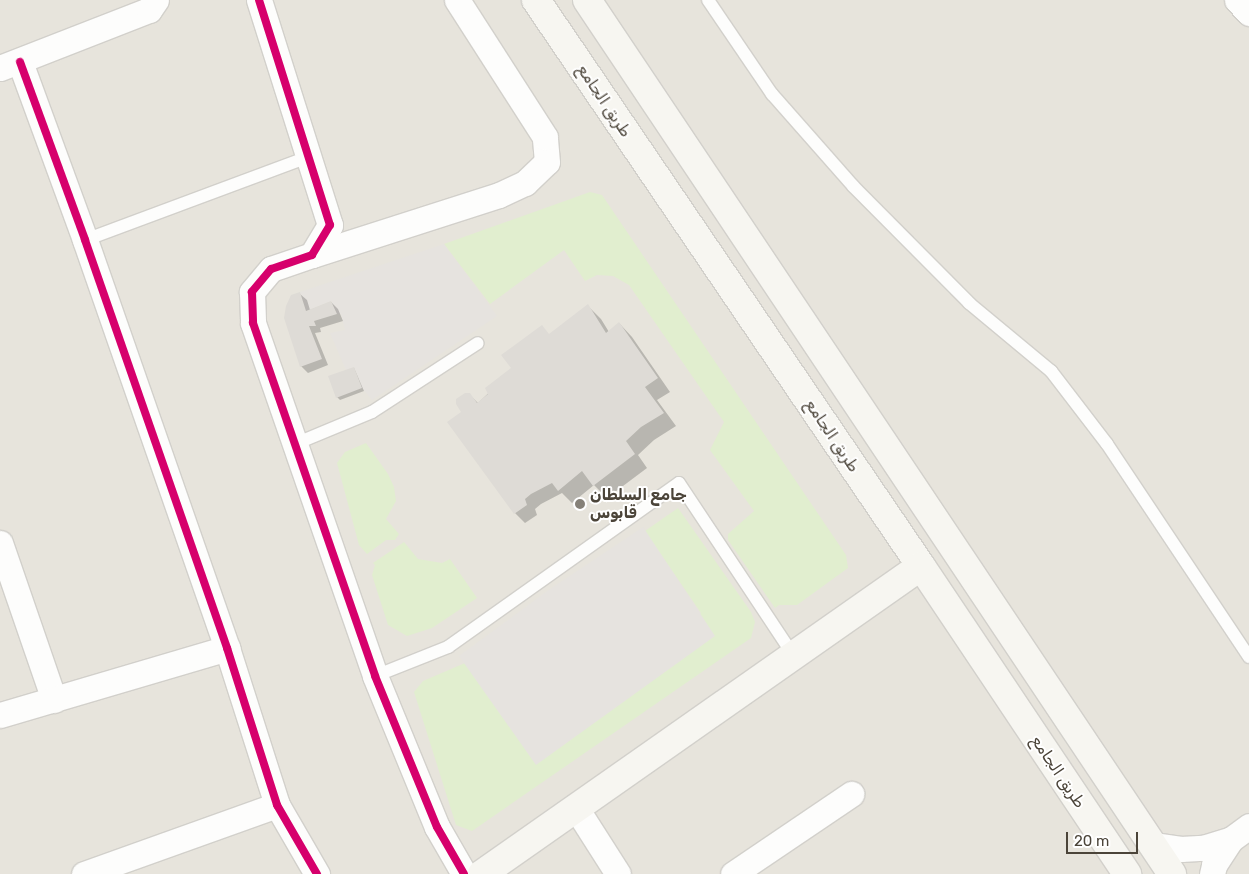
<!DOCTYPE html>
<html>
<head>
<meta charset="utf-8">
<style>
	body { margin:0 }
	#map { position:relative; width:1249px; height:874px; overflow:hidden; background:#f4f2ee; font-family:Rubik,"Noto Sans Arabic",sans-serif }
	div>[style] { position:absolute }
	[style*='--x'] { left:calc(var(--x)*1px); top:calc(var(--y)*1px); width:calc(var(--w)*1px); rotate:calc(var(--a)*1deg) }
	.residential>* { inset:0; background:#e7e4dc }
	.green>* { inset:0; background:#e1eecf }
	.parking>* { inset:0; background:#e6e3df }
	.shadow>* { inset:0; background:#0003 }
	.building>* { inset:0; background:#dedbd6 }
	.roads { filter:drop-shadow(1px 0 #d2d0cb) drop-shadow(-1px 0 #d2d0cb) drop-shadow(0 1px #d2d0cb) drop-shadow(0 -1px #d2d0cb) }
	.lane>* { height:12px; margin:-6px; padding:0 6px; transform-origin:6px; border-radius:6px; background:#fdfdfc }
	.street>* { height:25px; margin:-12.5px; padding:0 12.5px; transform-origin:12.5px; border-radius:12.5px; background:#fdfdfc }
	.secondary>* { height:28px; margin:-14px; padding:0 14px; transform-origin:14px; border-radius:14px; background:#f7f6f1 }
	.cycleway>* { height:8px; margin:-4px; padding:0 4px; transform-origin:4px; border-radius:4px; background:#d6006c }
	.dots>* { width:14px; height:14px; translate:-50% -50%; box-sizing:border-box; border:2px solid #fff; border-radius:50% }
	span { translate:-50% -50%; white-space:nowrap; text-align:center; line-height:1.15; -webkit-text-stroke:4px #fff; paint-order:stroke }
	.street-label { font-size:16px; color:#4b4439 }
	.poi-label { font-size:16px; color:#4b4439; font-weight:700 }
	.left { translate:0 -50%; text-align:left }
	.scale { position:absolute; left:1066px; top:832px; width:72px; height:22px; box-sizing:border-box; border:2px solid #4b4439; border-top:0; padding-left:6px; font-size:15px; line-height:18px; white-space:nowrap; color:#4b4439; -webkit-text-stroke:4px #fff; paint-order:stroke }
</style>
</head>
<body>
<div id="map">
	<div class="residential">
		<div style="clip-path:polygon(0 0,1249px 0,1249px 874px,0 874px)"></div>
	</div>
	<div class="green">
		<div style="clip-path:polygon(590px 192px,602px 195px,846px 555px,848px 568px,797px 605px,779px 605px,775px 608px,728px 540px,728px 534px,754px 511px,710px 450px,724px 422px,629px 285px,613px 276px,597px 275px,585px 281px,564px 250px,490px 304px,444px 244px)"></div>
		<div style="clip-path:polygon(366px 443px,388px 474px,394px 487px,396px 501px,386px 519px,399px 534px,395px 540px,386px 540px,367px 554px,359px 545px,337px 463px,345px 452px)"></div>
		<div style="clip-path:polygon(678px 508px,751px 612px,755px 622px,751px 638px,472px 831px,456px 825px,414px 692px,423px 681px,465px 663px,502px 714px,551px 753px,560px 747px,560px 741px,701px 613px,645px 531px)"></div>
		<div style="clip-path:polygon(404px 542px,418px 559px,442px 563px,450px 559px,477px 598px,432px 628px,407px 636px,388px 625px,372px 575px,375px 565px,373px 563px)"></div>
	</div>
	<div class="parking">
		<div style="clip-path:polygon(444px 244px,497px 316px,372px 400px,362px 388px,354px 367px,346px 370px,330px 333px,345px 330px,341px 314px,337px 314px,331px 301px,306px 311px,300px 292px)"></div>
		<div style="clip-path:polygon(643px 527px,715px 636px,536px 765px,459px 656px,550px 589px)"></div>
	</div>
	<div class="shadow">
		<div style="clip-path:polygon(300px 294px,307px 300px,310px 310px,331px 302px,338px 309px,343px 321px,320px 328px,321px 332px,315px 333px,328px 365px,308px 373px,301px 366px)"></div>
		<div style="clip-path:polygon(588px 306px,601px 319px,609px 332px,619px 323px,632px 337px,670px 392px,657px 400px,676px 426px,654px 440px,638px 455px,647px 468px,607px 498px,594px 485px,572px 503px,562px 493px,541px 504px,535px 509px,537px 515px,525px 523px,515px 513px,463px 413px,469px 394px,478px 403px,550px 335px)"></div>
		<div style="clip-path:polygon(354px 368px,364px 391px,340px 400px,337px 397px)"></div>
	</div>
	<div class="building">
		<div style="clip-path:polygon(300px 292px,306px 311px,331px 301px,337px 314px,314px 321px,316px 326px,309px 326px,322px 359px,300px 367px,284px 318px,286px 306px,291px 295px)"></div>
		<div style="clip-path:polygon(588px 304px,606px 333px,619px 322px,658px 378px,645px 387px,664px 413px,641px 427px,626px 441px,635px 454px,593px 486px,582px 471px,558px 491px,552px 483px,531px 494px,525px 499px,527px 505px,514px 514px,447px 422px,461px 412px,456px 404px,456px 399px,465px 393px,470px 393px,477px 403px,488px 394px,485px 388px,511px 368px,501px 355px,542px 325px,549px 334px)"></div>
		<div style="clip-path:polygon(354px 367px,362px 388px,336px 398px,328px 376px)"></div>
	</div>
	<div class="roads">
		<div class="lane">
			<div style="--x:708;--y:0;--w:114;--a:55.8"></div>
			<div style="--x:772;--y:94;--w:123;--a:48.6"></div>
			<div style="--x:853;--y:186;--w:165;--a:45.2"></div>
			<div style="--x:969;--y:303;--w:107;--a:39.7"></div>
			<div style="--x:1051;--y:371;--w:92;--a:52.5"></div>
			<div style="--x:1107;--y:444;--w:256;--a:56.3"></div>
			<div style="--x:85;--y:240;--w:238;--a:-20.4"></div>
			<div style="--x:295;--y:444;--w:83;--a:-22.6"></div>
			<div style="--x:372;--y:412;--w:126;--a:-33.1"></div>
			<div style="--x:375;--y:676;--w:79;--a:-21.7"></div>
			<div style="--x:448;--y:647;--w:283;--a:-35.4"></div>
			<div style="--x:679;--y:483;--w:208;--a:56.4"></div>
		</div>
		<div class="street">
			<div style="--x:259;--y:0;--w:236;--a:72.5"></div>
			<div style="--x:330;--y:225;--w:35;--a:121"></div>
			<div style="--x:312;--y:255;--w:43;--a:161.1"></div>
			<div style="--x:271;--y:269;--w:30;--a:130"></div>
			<div style="--x:252;--y:292;--w:31;--a:88"></div>
			<div style="--x:253;--y:323;--w:373;--a:70.9"></div>
			<div style="--x:375;--y:676;--w:163;--a:67.7"></div>
			<div style="--x:437;--y:827;--w:54;--a:60.1"></div>
			<div style="--x:1237;--y:0;--w:18;--a:47"></div>
			<div style="--x:20;--y:62;--w:189;--a:69.9"></div>
			<div style="--x:85;--y:240;--w:432;--a:70.8"></div>
			<div style="--x:227;--y:648;--w:165;--a:72.3"></div>
			<div style="--x:277;--y:805;--w:80;--a:59.9"></div>
			<div style="--x:0;--y:68;--w:160;--a:-21.3"></div>
			<div style="--x:149;--y:10;--w:12;--a:-55"></div>
			<div style="--x:312;--y:255;--w:196;--a:-17.8"></div>
			<div style="--x:499;--y:195;--w:29;--a:-25"></div>
			<div style="--x:525;--y:183;--w:30;--a:-44"></div>
			<div style="--x:547;--y:162;--w:25;--a:-95"></div>
			<div style="--x:545;--y:137;--w:163;--a:-122.7"></div>
			<div style="--x:0;--y:543;--w:166;--a:71"></div>
			<div style="--x:0;--y:715;--w:237;--a:-16.4"></div>
			<div style="--x:576;--y:808;--w:78;--a:57.5"></div>
			<div style="--x:1153;--y:845;--w:28;--a:8"></div>
			<div style="--x:1181;--y:849;--w:22;--a:-3"></div>
			<div style="--x:1203;--y:848;--w:28;--a:-17"></div>
			<div style="--x:84;--y:874;--w:205;--a:-19.7"></div>
			<div style="--x:733;--y:874;--w:143;--a:-34.1"></div>
			<div style="--x:1212;--y:874;--w:9;--a:-77"></div>
			<div style="--x:1214;--y:865;--w:30;--a:-57"></div>
			<div style="--x:1230;--y:840;--w:24;--a:-36"></div>
		</div>
		<div class="secondary">
			<div style="--x:536;--y:0;--w:685;--a:55.78"></div>
			<div style="--x:921;--y:566;--w:371;--a:56.2"></div>
			<div style="--x:587;--y:0;--w:1052;--a:56.2"></div>
			<div style="--x:482;--y:874;--w:536;--a:-35.05"></div>
		</div>
	</div>
	<div class="cycleway">
		<div style="--x:259;--y:0;--w:236;--a:72.5"></div>
		<div style="--x:330;--y:225;--w:35;--a:121"></div>
		<div style="--x:312;--y:255;--w:43;--a:161.1"></div>
		<div style="--x:271;--y:269;--w:30;--a:130"></div>
		<div style="--x:252;--y:292;--w:31;--a:88"></div>
		<div style="--x:253;--y:323;--w:373;--a:70.9"></div>
		<div style="--x:375;--y:676;--w:163;--a:67.7"></div>
		<div style="--x:437;--y:827;--w:54;--a:60.1"></div>
		<div style="--x:20;--y:62;--w:189;--a:69.9"></div>
		<div style="--x:85;--y:240;--w:432;--a:70.8"></div>
		<div style="--x:227;--y:648;--w:165;--a:72.3"></div>
		<div style="--x:277;--y:805;--w:80;--a:59.9"></div>
	</div>
	<div class="dots">
		<div style="left:580px;top:504px;background:#868178"></div>
	</div>
	<div class="street-label">
		<span style="left:604px;top:101px;rotate:56deg">طريق الجامع</span>
		<span style="left:832px;top:436px;rotate:56deg">طريق الجامع</span>
		<span style="left:1058px;top:772px;rotate:56deg">طريق الجامع</span>
	</div>
	<div class="poi-label">
		<span class="left" style="left:590px;top:504px">جامع السلطان<br>قابوس</span>
	</div>
	<div class="scale">20 m</div>
</div>
</body>
</html>
